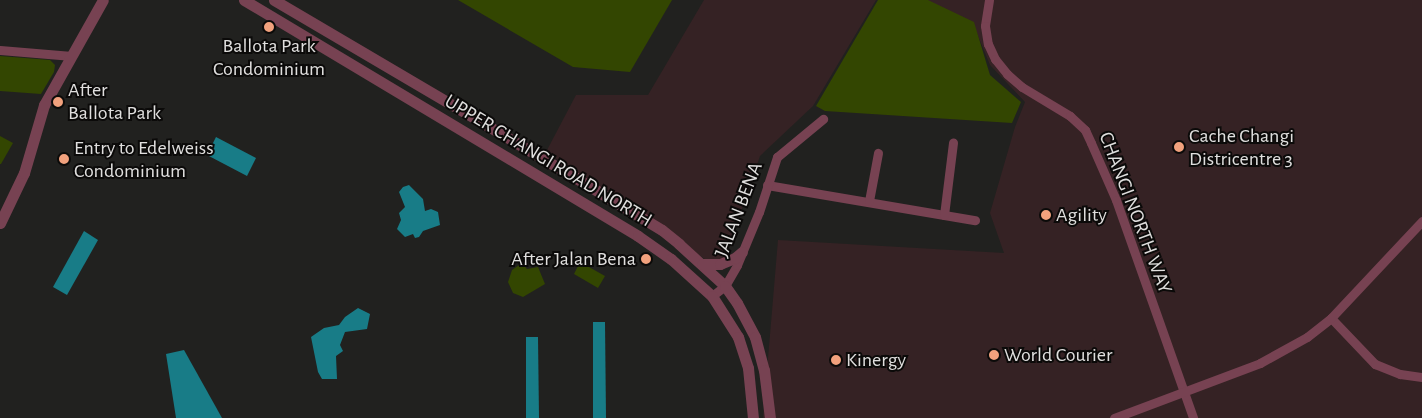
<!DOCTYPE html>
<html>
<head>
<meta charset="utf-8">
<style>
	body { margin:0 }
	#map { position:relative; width:1422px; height:418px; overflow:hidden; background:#21211f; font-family:"Alegreya Sans",sans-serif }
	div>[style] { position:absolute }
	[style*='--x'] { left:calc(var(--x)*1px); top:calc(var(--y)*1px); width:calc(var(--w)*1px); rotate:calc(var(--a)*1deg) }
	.industrial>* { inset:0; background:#352224 }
	.green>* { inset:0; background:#334601 }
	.water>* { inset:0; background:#187c87 }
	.minor>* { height:9px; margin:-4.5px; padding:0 4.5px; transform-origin:4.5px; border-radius:4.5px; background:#774252 }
	.tertiary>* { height:11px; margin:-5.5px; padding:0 5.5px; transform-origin:5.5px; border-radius:5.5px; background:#774252 }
	.dots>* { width:14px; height:14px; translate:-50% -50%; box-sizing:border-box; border:2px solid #0b0a09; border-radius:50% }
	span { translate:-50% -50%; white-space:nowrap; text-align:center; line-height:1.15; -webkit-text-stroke:4px #0b0a09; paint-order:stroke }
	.poi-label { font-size:20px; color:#e0dfde }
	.left { translate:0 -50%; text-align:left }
	.right { translate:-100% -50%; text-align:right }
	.street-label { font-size:20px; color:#e0dfde }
</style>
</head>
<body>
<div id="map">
	<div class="industrial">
		<div style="clip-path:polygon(704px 0,876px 0,813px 106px,760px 156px,721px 270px,546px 152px,576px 95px,648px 95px)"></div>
		<div style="clip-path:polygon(908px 0,1422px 0,1422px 418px,763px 418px,778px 240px,1004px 253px,990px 213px,1015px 127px,1025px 102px,990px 65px,976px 31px)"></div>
	</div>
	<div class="green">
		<div style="clip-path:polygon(458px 0,672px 0,630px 72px,573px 67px)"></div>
		<div style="clip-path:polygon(878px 0,928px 0,974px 22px,990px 75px,1021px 102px,1012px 123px,825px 111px,816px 106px)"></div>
		<div style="clip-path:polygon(0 56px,50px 60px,55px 65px,54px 72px,41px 94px,0 91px)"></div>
		<div style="clip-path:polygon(0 136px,13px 143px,1px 164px,0 164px)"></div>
		<div style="clip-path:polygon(580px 262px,605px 276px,598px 288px,574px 274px)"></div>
		<div style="clip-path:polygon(522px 263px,527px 269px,538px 267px,545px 284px,523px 297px,513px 293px,508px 282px,512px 270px)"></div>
	</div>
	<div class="water">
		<div style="clip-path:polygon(216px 137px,256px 158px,247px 176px,207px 155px)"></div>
		<div style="clip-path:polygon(409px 185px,423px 199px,425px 211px,431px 209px,438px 212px,440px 225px,423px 231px,419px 237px,415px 238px,413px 234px,405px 237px,397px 229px,401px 220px,399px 213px,405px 207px,399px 192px,403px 187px)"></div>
		<div style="clip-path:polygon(84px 231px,98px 240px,67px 295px,53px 287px)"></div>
		<div style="clip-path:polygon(358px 308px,370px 314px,367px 329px,345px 332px,340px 345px,343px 351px,336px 356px,337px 379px,322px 379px,318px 372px,311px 337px,324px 328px,339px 325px,345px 317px)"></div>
		<div style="clip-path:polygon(593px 322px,605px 322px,606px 418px,593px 418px)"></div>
		<div style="clip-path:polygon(526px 337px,538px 337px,539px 418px,526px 418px)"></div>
		<div style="clip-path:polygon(184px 350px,222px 418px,176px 418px,166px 354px)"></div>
	</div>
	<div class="minor">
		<div style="--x:989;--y:0;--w:26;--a:99"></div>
		<div style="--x:985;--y:26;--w:18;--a:81"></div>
		<div style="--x:988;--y:44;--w:17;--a:65"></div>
		<div style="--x:995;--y:59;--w:19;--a:51"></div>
		<div style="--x:1007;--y:74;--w:20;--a:41"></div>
		<div style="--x:1022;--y:87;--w:56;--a:31.1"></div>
		<div style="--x:1070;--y:116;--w:21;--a:43"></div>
		<div style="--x:1085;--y:130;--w:14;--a:65"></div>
		<div style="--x:1091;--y:143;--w:62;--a:66.3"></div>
		<div style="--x:1116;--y:200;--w:231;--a:70.5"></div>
		<div style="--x:0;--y:50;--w:72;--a:4.8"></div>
		<div style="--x:767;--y:185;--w:211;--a:9.6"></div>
		<div style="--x:869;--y:201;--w:49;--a:-79.4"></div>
		<div style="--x:944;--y:215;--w:73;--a:-82.9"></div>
		<div style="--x:712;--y:296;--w:16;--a:-38"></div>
		<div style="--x:725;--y:286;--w:24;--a:-60"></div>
		<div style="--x:737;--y:265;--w:57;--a:-67.5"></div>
		<div style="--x:759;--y:212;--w:58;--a:-71.9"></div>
		<div style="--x:777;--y:157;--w:60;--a:-39.6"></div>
		<div style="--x:1331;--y:318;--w:64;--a:46.3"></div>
		<div style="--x:1375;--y:364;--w:27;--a:22"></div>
		<div style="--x:1400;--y:374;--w:22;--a:8"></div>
		<div style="--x:1114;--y:418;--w:156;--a:-20.6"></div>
		<div style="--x:1260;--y:363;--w:54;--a:-29"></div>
		<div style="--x:1307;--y:337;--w:31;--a:-38"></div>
		<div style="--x:1331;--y:318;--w:133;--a:-46.8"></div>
	</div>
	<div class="tertiary">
		<div style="--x:244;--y:0;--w:459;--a:30.9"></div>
		<div style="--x:638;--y:236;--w:40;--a:34.9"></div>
		<div style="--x:671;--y:259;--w:55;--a:42.1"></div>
		<div style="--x:712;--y:296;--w:49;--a:57.6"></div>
		<div style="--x:738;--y:337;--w:33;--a:72"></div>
		<div style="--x:748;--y:368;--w:50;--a:84.3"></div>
		<div style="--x:274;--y:0;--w:351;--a:30.5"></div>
		<div style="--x:576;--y:178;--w:100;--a:31.2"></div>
		<div style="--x:662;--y:230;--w:22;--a:39"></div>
		<div style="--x:679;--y:244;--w:62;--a:42.4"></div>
		<div style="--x:725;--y:286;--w:21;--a:55"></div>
		<div style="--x:737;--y:303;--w:38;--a:62"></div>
		<div style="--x:755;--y:337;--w:34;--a:75"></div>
		<div style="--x:764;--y:370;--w:48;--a:82.9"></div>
		<div style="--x:0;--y:223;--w:55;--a:-64.4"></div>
		<div style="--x:24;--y:173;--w:71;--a:-73.6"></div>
		<div style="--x:44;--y:105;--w:120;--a:-60.7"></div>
		<div style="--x:702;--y:264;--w:18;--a:0"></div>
		<div style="--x:720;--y:264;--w:16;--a:-22"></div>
		<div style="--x:735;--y:258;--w:9;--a:-41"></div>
	</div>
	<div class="dots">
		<div style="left:269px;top:27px;background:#f1a17d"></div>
		<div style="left:58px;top:102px;background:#f1a17d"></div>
		<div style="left:1179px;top:147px;background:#f1a17d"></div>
		<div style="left:64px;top:159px;background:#f1a17d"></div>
		<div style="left:1046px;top:215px;background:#f1a17d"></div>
		<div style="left:646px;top:259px;background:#f1a17d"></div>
		<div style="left:994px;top:355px;background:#f1a17d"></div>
		<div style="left:836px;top:360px;background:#f1a17d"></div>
	</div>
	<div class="poi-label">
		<span style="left:269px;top:58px">Ballota Park<br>Condominium</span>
		<span class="left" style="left:68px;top:102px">After<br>Ballota Park</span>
		<span class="left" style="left:1189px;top:148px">Cache Changi<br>Districentre 3</span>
		<span class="left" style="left:74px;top:160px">Entry to Edelweiss<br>Condominium</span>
		<span class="left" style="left:1056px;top:215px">Agility</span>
		<span class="right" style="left:636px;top:259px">After Jalan Bena</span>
		<span class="left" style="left:1004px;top:355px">World Courier</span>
		<span class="left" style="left:846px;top:360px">Kinergy</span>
	</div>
	<div class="street-label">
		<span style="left:548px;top:161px;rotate:31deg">UPPER CHANGI ROAD NORTH</span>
		<span style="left:739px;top:210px;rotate:-69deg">JALAN BENA</span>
		<span style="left:1135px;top:213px;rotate:69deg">CHANGI NORTH WAY</span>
	</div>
</div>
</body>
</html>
